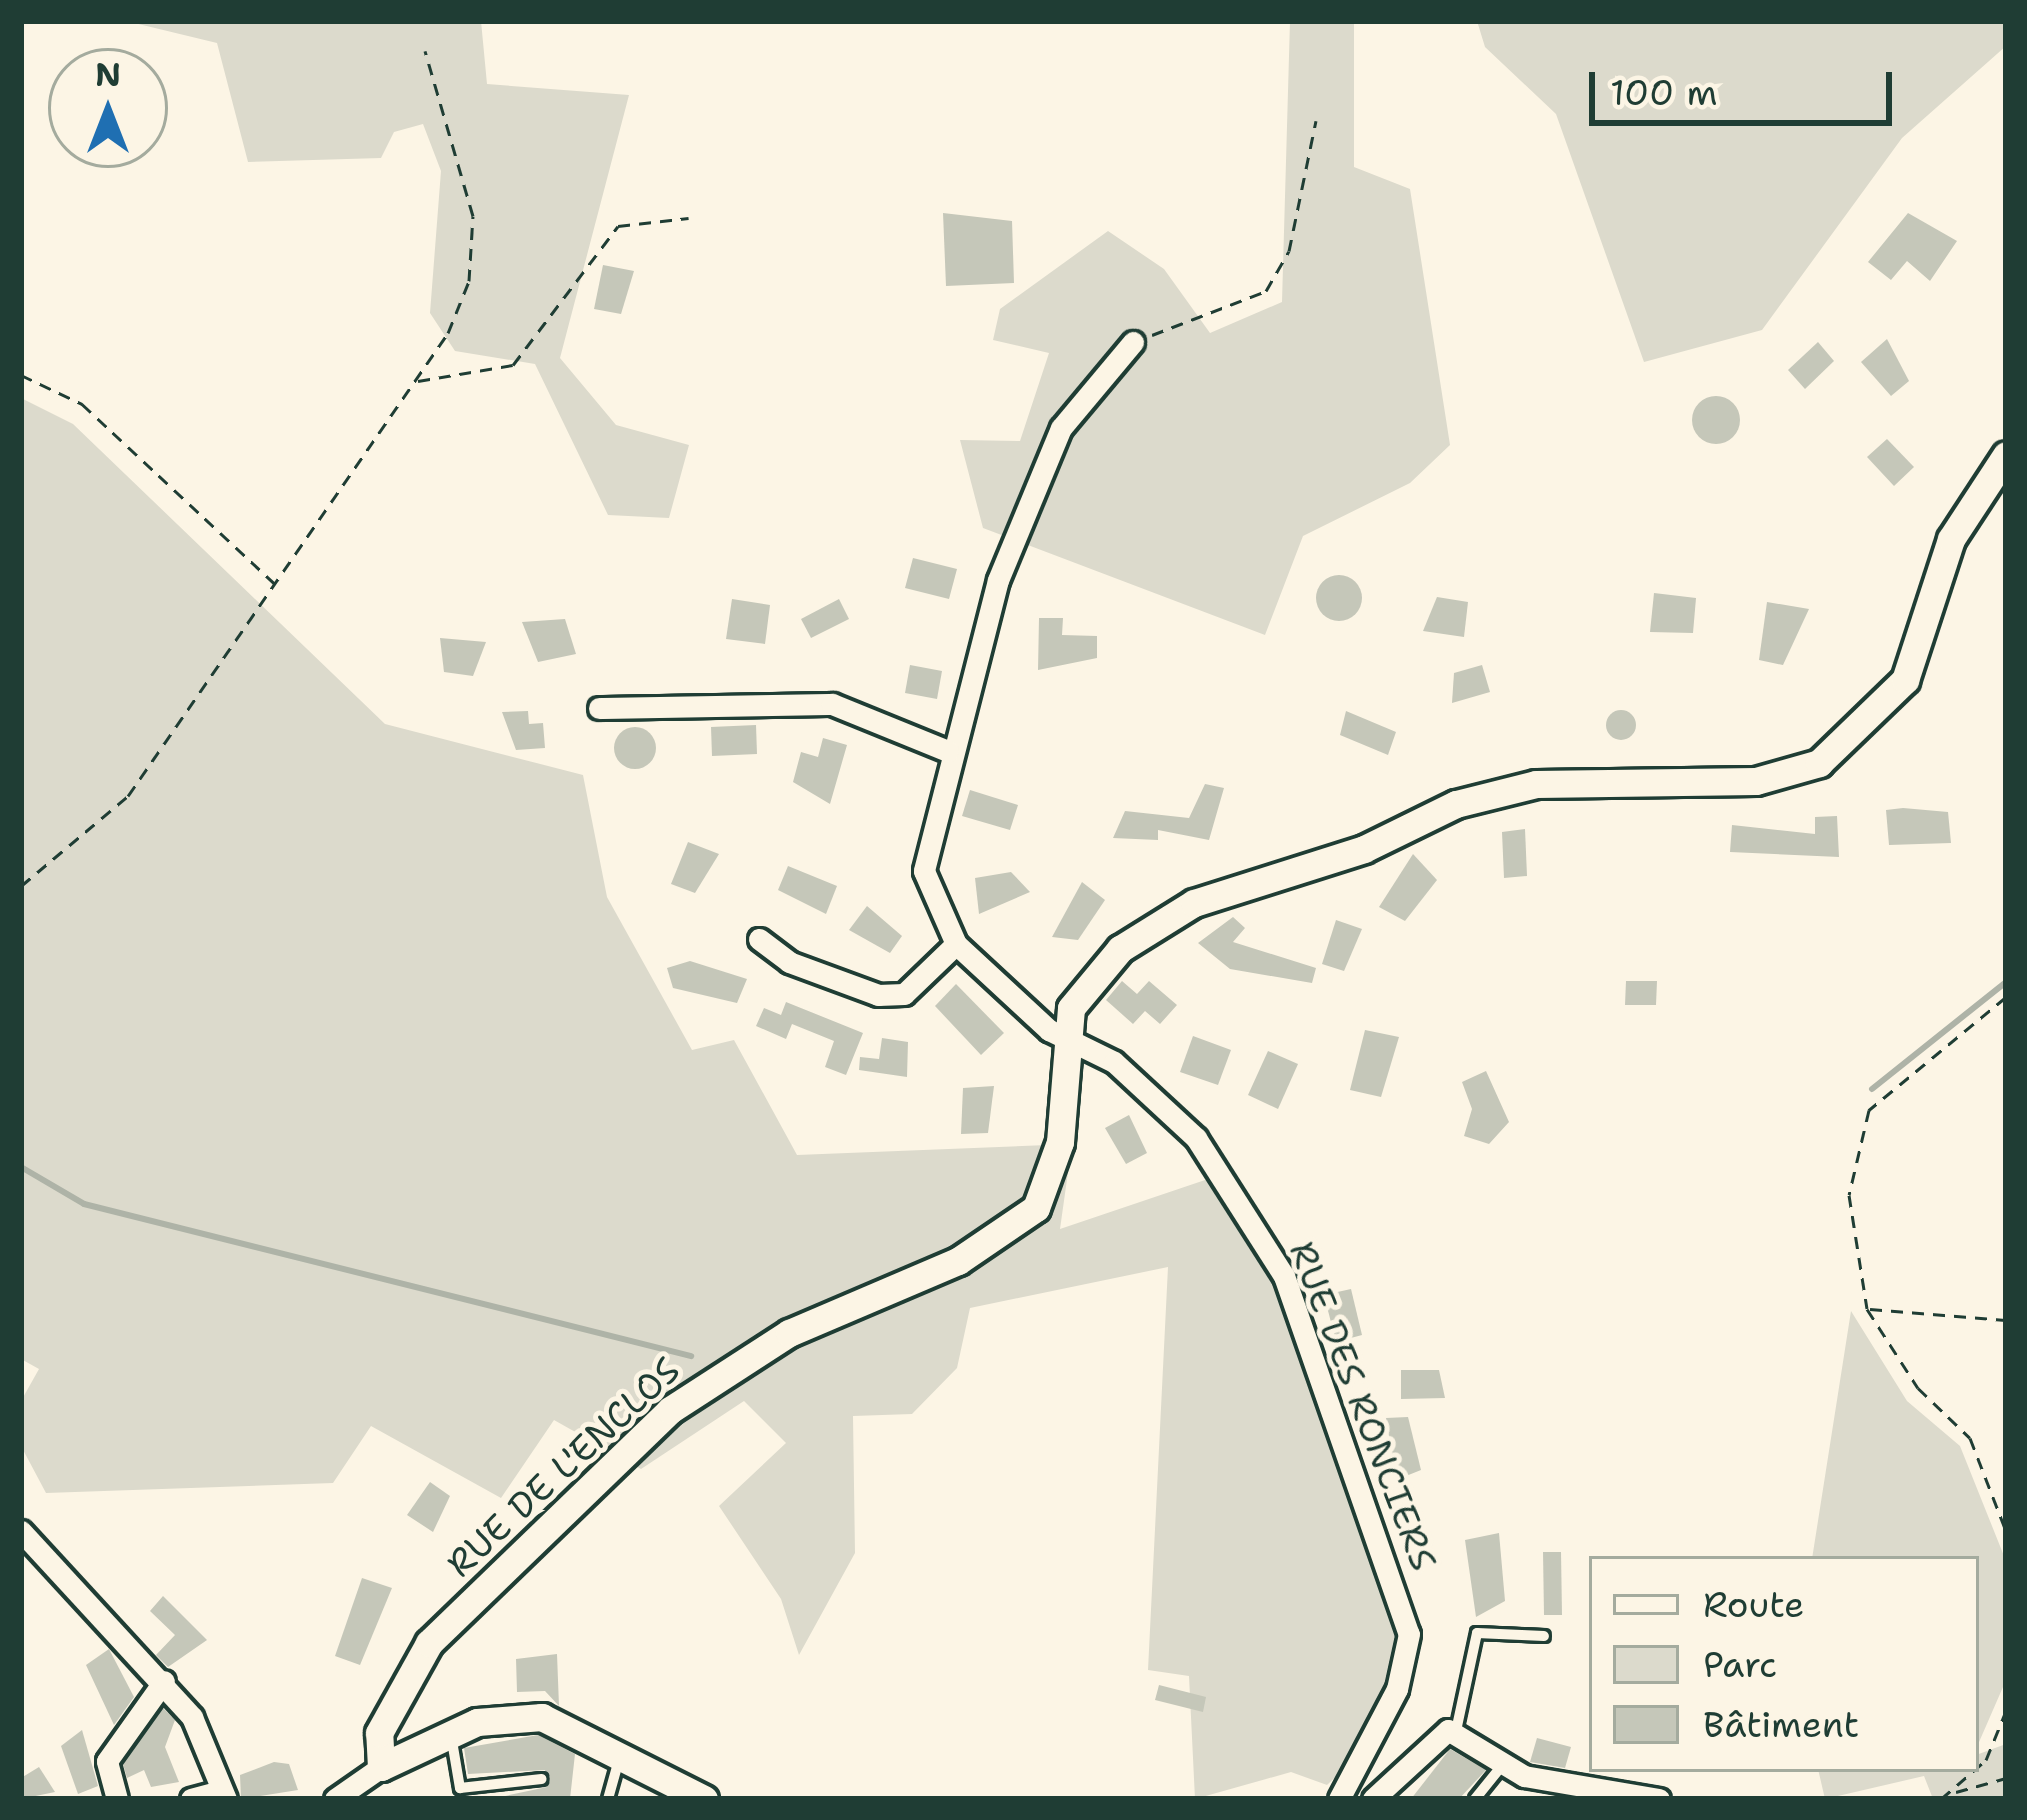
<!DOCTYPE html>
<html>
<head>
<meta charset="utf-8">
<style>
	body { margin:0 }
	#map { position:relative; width:2027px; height:1820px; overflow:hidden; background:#fcf5e5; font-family:"Shantell Sans",sans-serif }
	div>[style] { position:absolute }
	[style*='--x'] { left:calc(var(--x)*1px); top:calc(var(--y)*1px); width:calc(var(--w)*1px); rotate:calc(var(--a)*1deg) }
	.green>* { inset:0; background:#dcdacc }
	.stream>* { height:6px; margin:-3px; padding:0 3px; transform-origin:3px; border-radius:3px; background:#aeb3a7 }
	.building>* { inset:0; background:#c5c7b9 }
	.round { border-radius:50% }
	.path>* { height:3px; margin-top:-1.5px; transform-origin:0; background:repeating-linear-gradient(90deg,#1f3d34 0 12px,transparent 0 21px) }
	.roads { filter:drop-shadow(3px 0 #1f3d34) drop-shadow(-3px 0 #1f3d34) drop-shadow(0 3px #1f3d34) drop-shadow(0 -3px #1f3d34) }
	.service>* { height:10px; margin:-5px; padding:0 5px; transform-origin:5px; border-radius:5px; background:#fcf5e5 }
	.minor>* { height:21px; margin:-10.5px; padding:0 10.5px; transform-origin:10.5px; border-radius:10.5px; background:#fcf5e5 }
	.tertiary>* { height:27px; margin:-13.5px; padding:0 13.5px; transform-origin:13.5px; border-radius:13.5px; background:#fcf5e5 }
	span { translate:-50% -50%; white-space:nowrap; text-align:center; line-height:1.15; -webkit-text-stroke:10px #fcf5e5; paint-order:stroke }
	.street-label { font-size:36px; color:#1f3d34 }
	.frame { position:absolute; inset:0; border:24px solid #1f3d34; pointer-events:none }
	.legend { position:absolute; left:1589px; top:1556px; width:390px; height:216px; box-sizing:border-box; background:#fcf5e5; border:3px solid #a4ab9e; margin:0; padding:15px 21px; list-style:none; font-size:36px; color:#1f3d34 }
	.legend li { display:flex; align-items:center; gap:24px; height:60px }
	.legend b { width:60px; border:3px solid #a4ab9e }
	.north { position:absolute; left:48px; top:48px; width:120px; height:120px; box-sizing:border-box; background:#fcf5e5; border:3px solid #a4ab9e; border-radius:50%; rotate:0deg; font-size:33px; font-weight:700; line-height:48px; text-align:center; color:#1f3d34 }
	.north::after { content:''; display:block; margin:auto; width:42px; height:54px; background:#1f6fb2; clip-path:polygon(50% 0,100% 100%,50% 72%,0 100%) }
	.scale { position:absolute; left:1589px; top:72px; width:303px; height:54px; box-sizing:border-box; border:6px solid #1f3d34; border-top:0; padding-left:15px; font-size:36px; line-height:42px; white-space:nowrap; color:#1f3d34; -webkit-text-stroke:9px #fcf5e5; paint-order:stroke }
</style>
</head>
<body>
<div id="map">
	<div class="green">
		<div style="clip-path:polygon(126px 21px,481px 21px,487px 84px,629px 95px,560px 358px,616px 425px,689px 445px,669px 518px,608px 515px,535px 364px,455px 351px,430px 313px,441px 171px,423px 124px,394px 132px,381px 158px,248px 162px,217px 43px)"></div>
		<div style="clip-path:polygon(1290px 21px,1354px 21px,1354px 167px,1410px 189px,1450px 445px,1410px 483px,1303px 536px,1265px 635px,983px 528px,960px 440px,1020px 441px,1049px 353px,993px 340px,1000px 309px,1108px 231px,1164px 269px,1210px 333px,1282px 302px)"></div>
		<div style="clip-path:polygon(1477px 21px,2006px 21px,2006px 46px,1902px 138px,1762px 330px,1644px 362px,1556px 114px,1485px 47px)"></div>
		<div style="clip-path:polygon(21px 398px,73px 424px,385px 724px,583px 775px,607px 897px,692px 1050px,734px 1040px,797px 1155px,1072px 1144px,1060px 1229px,1214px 1177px,1277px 1287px,1393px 1584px,1402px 1655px,1346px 1767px,1327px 1785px,1291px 1772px,1195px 1799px,1189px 1676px,1148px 1670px,1168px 1267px,970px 1308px,957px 1368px,912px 1414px,853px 1416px,855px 1553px,799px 1655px,781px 1599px,719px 1506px,786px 1443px,744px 1401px,641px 1469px,554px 1420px,501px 1498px,371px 1426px,333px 1483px,46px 1493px,21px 1446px,21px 1401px,39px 1369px,21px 1359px)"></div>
		<div style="clip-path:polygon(1851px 1311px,1907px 1401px,1960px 1446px,2006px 1561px,2003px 1687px,1976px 1749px,1976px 1559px,1812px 1559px)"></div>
		<div style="clip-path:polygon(2006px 1744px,2006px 1799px,1933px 1799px,1924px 1776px,1825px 1799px,1818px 1769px,1976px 1769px,1976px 1755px)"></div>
	</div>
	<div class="stream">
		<div style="--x:1872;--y:1089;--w:171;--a:-38.6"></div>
		<div style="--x:21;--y:1167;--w:73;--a:30.4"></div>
		<div style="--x:84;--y:1204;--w:626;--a:14.06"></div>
	</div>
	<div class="building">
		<div style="clip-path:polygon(943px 213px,1012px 221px,1014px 283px,946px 286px)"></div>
		<div style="clip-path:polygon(1908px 213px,1957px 241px,1930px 281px,1907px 261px,1891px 280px,1868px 262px)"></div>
		<div style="clip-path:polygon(603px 265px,634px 271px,621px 314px,594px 309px)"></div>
		<div style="clip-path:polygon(1887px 339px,1909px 381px,1891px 396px,1861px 362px)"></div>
		<div style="clip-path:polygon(1818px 342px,1834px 361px,1805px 389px,1788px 370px)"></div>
		<div class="round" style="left:1692px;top:396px;width:48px;height:48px"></div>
		<div style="clip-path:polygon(1887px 439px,1914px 467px,1894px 486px,1867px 457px)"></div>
		<div style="clip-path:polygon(913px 558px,957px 569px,949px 599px,905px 588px)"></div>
		<div class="round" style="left:1316px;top:575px;width:46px;height:46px"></div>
		<div style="clip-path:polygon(1654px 593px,1696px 598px,1693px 633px,1650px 632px)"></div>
		<div style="clip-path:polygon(1437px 597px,1468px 602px,1464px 637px,1423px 631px)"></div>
		<div style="clip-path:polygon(732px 599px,770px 605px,765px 644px,726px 639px)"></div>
		<div style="clip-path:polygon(839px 599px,849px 619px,811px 638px,801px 619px)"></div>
		<div style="clip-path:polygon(1767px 602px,1809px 609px,1783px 665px,1759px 660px)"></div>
		<div style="clip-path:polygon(1039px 618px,1063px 618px,1062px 635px,1097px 636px,1097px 658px,1038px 670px)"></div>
		<div style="clip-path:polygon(565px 619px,576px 654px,538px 662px,522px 622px)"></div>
		<div style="clip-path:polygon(440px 638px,486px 642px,473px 676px,444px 672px)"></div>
		<div style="clip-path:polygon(910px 665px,942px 671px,937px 699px,905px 693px)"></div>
		<div style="clip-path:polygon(1482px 665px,1490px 692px,1452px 703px,1454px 673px)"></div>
		<div class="round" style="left:1606px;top:710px;width:30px;height:30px"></div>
		<div style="clip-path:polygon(528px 711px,529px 724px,543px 723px,545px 748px,516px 750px,502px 712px)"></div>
		<div style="clip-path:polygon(1346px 711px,1396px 732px,1388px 755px,1340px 735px)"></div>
		<div style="clip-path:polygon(756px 725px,757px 754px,712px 756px,711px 727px)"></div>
		<div class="round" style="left:614px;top:727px;width:42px;height:42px"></div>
		<div style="clip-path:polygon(823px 738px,847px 745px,830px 804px,793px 782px,801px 752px,818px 757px)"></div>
		<div style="clip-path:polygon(1205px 784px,1224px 788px,1209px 840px,1158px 830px,1158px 840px,1113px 838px,1125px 811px,1189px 818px)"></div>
		<div style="clip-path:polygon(970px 790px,1018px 805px,1010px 830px,962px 816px)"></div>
		<div style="clip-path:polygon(1903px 808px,1948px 812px,1951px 843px,1889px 845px,1886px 810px)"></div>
		<div style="clip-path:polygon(1837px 816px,1839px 857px,1730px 852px,1732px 825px,1815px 834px,1815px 817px)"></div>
		<div style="clip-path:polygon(1525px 829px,1527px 876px,1504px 878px,1502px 832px)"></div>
		<div style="clip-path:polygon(688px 842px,719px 854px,695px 893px,671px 884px)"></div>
		<div style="clip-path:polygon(1413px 854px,1437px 880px,1405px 921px,1379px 907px)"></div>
		<div style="clip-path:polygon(788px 866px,837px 886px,826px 914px,778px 890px)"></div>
		<div style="clip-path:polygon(1011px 872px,1030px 892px,979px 914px,975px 878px)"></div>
		<div style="clip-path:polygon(1082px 882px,1105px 900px,1078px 940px,1052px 937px)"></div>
		<div style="clip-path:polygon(867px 906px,902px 936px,890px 953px,849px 930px)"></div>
		<div style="clip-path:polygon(1233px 917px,1245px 928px,1233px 942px,1316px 968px,1312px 983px,1230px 969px,1198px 943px)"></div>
		<div style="clip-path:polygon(1336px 920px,1362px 929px,1344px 971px,1322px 964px)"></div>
		<div style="clip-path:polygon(690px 961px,747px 979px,737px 1003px,673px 988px,667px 968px)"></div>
		<div style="clip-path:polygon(1122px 981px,1137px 994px,1149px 981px,1177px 1005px,1160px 1024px,1145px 1011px,1133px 1024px,1106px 1000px)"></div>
		<div style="clip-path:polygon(1626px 981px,1657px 981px,1656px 1005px,1625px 1005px)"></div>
		<div style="clip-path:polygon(956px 984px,1004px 1033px,981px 1055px,935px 1006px)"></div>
		<div style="clip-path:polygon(786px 1002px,863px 1033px,846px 1075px,825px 1067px,834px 1041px,792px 1024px,786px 1039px,756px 1026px,764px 1008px,781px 1015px)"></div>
		<div style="clip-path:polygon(1365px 1030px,1399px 1037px,1381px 1097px,1350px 1090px)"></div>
		<div style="clip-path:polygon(1193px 1036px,1231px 1050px,1218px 1085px,1180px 1072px)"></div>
		<div style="clip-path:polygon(882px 1038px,908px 1042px,907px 1077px,859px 1070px,860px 1057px,879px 1059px)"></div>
		<div style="clip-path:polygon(1268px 1051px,1298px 1064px,1278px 1109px,1248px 1095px)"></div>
		<div style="clip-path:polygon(1486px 1071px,1509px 1122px,1489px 1144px,1464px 1136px,1472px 1109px,1462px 1082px)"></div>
		<div style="clip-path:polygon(994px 1086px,988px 1133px,961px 1134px,963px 1088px)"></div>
		<div style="clip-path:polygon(1129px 1115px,1147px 1153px,1126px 1164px,1105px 1128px)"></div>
		<div style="clip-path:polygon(1351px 1289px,1362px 1335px,1336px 1342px,1324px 1295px)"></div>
		<div style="clip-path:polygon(1401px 1370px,1439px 1370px,1445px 1398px,1401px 1399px)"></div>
		<div style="clip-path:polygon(1408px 1417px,1421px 1470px,1396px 1480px,1386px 1418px)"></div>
		<div style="clip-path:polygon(430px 1482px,450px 1496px,433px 1532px,407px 1515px)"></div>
		<div style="clip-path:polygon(1499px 1533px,1505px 1601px,1476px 1617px,1465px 1540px)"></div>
		<div style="clip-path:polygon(1543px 1552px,1561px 1552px,1562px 1615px,1544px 1615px)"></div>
		<div style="clip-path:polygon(362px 1578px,392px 1588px,360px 1665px,335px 1656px)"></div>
		<div style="clip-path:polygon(163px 1596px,207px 1640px,168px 1667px,156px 1655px,175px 1635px,150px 1611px)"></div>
		<div style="clip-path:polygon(109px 1649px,134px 1697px,114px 1725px,86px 1665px)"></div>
		<div style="clip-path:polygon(557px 1654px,559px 1706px,545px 1691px,517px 1692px,516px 1659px)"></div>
		<div style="clip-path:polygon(1159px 1685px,1206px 1697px,1203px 1712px,1155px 1700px)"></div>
		<div style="clip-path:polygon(163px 1708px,175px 1720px,165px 1747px,179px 1782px,151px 1787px,144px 1770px,127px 1778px,123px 1764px)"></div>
		<div style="clip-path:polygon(82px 1730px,98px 1786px,78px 1794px,61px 1746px)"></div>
		<div style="clip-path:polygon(538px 1735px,575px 1754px,570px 1799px,491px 1799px,547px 1787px,545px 1770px,468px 1774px,464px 1748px)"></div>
		<div style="clip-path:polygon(1537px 1738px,1571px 1747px,1565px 1768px,1530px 1762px)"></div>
		<div style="clip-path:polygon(1450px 1749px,1486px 1770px,1459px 1799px,1411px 1799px)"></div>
		<div style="clip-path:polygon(274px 1762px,289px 1764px,298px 1790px,241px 1799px,240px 1775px)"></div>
		<div style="clip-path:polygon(39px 1767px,55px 1792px,21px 1799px,21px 1778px)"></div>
	</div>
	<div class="path">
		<div style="--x:1152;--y:335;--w:122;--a:-21.1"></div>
		<div style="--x:1266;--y:291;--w:46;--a:-60.1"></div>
		<div style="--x:1289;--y:251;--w:133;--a:-78.3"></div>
		<div style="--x:21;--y:375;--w:68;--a:25.4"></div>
		<div style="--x:82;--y:404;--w:267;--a:43"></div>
		<div style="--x:418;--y:381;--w:96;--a:-9.6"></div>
		<div style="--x:513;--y:365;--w:174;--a:-52.9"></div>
		<div style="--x:618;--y:226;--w:71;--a:-6.4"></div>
		<div style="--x:21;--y:886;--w:140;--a:-40.1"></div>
		<div style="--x:128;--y:796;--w:563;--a:-55.35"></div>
		<div style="--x:448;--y:333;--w:56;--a:-68"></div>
		<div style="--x:469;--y:281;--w:65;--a:-86.5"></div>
		<div style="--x:473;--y:216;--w:172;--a:-106.2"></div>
		<div style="--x:2006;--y:997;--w:178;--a:140.5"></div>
		<div style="--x:1869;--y:1110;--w:87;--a:103.2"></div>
		<div style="--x:1849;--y:1195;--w:115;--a:81"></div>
		<div style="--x:1867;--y:1309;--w:94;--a:57.2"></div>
		<div style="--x:1918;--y:1388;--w:72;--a:43.9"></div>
		<div style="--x:1970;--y:1438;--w:100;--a:68.8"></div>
		<div style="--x:1870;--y:1309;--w:136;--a:4.6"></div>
		<div style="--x:1956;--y:1792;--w:52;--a:-15.6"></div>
		<div style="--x:1941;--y:1799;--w:60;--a:-40.9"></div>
		<div style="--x:1986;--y:1760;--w:53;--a:-67.8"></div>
	</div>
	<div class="roads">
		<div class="service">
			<div style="--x:1456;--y:1731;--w:100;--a:-77.9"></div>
			<div style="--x:1477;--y:1633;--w:67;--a:2.6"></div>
			<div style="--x:451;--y:1735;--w:54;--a:80.4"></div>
			<div style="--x:460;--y:1788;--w:82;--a:-6.3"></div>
			<div style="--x:608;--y:1799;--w:45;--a:-74.4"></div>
			<div style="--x:1475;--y:1799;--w:40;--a:-51"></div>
		</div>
		<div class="minor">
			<div style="--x:1133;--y:342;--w:112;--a:129.9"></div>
			<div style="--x:1061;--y:428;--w:165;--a:112.5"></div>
			<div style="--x:998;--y:580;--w:300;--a:104.3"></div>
			<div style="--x:924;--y:871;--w:80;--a:66.3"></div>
			<div style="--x:956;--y:944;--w:127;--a:42.8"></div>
			<div style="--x:1049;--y:1030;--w:72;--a:26.2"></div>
			<div style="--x:1114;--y:1062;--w:112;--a:42.8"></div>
			<div style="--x:1196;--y:1138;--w:164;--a:57.5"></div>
			<div style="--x:1284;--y:1276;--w:379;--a:70.8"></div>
			<div style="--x:1409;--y:1634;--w:56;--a:102.3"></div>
			<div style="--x:1397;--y:1689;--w:124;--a:117.8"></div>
			<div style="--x:599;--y:708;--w:233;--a:-1"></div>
			<div style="--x:832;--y:704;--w:125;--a:22.1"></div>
			<div style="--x:759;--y:939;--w:38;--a:37"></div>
			<div style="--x:789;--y:962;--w:95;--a:20.3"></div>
			<div style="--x:878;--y:995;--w:26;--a:-2"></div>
			<div style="--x:904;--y:994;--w:72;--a:-43.9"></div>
			<div style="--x:21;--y:1531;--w:253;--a:47.4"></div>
			<div style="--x:192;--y:1717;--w:89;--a:67.5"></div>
			<div style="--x:117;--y:1799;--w:39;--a:-105"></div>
			<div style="--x:107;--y:1761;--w:98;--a:-54.5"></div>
			<div style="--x:191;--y:1799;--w:30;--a:-15"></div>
			<div style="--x:335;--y:1799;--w:56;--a:-34.8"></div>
			<div style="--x:1373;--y:1799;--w:102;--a:-42.6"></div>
			<div style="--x:1448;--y:1730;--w:89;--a:31.2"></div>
			<div style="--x:1524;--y:1776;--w:137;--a:9.7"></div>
		</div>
		<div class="tertiary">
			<div style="--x:704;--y:1799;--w:182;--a:-153.2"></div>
			<div style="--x:542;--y:1717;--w:65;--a:175.6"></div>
			<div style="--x:477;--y:1722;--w:106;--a:154.9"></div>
			<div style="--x:381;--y:1767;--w:34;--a:-93"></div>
			<div style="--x:379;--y:1733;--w:103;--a:-60.9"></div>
			<div style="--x:429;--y:1643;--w:335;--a:-44"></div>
			<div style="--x:670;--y:1410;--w:142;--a:-32.9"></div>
			<div style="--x:789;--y:1333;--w:184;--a:-23.1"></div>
			<div style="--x:958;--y:1261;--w:94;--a:-34.2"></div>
			<div style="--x:1036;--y:1208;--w:70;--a:-70"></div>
			<div style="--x:1060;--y:1142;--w:134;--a:-85.3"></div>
			<div style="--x:1071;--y:1008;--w:77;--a:-50.3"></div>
			<div style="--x:1120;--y:949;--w:87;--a:-31.9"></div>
			<div style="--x:1194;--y:903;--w:178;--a:-17.6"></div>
			<div style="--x:1364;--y:849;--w:102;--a:-26.1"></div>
			<div style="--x:1456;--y:804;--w:82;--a:-14"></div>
			<div style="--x:1536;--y:784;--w:220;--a:-0.8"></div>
			<div style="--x:1756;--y:781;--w:66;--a:-15.9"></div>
			<div style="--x:1819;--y:763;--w:120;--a:-44"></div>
			<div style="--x:1905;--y:680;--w:148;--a:-71.9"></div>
			<div style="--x:1951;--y:539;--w:100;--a:-56.8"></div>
		</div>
	</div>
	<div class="street-label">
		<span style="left:1363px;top:1406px;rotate:69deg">RUE DES RONCIERS</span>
		<span style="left:563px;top:1467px;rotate:-43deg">RUE DE L'ENCLOS</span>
	</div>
	<div class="frame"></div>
	<ul class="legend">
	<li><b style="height:15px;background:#fcf5e5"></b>Route</li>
	<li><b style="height:33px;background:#dcdacc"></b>Parc</li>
	<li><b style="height:33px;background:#c5c7b9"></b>Bâtiment</li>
	</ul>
	<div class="north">N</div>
	<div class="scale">100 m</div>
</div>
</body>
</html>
